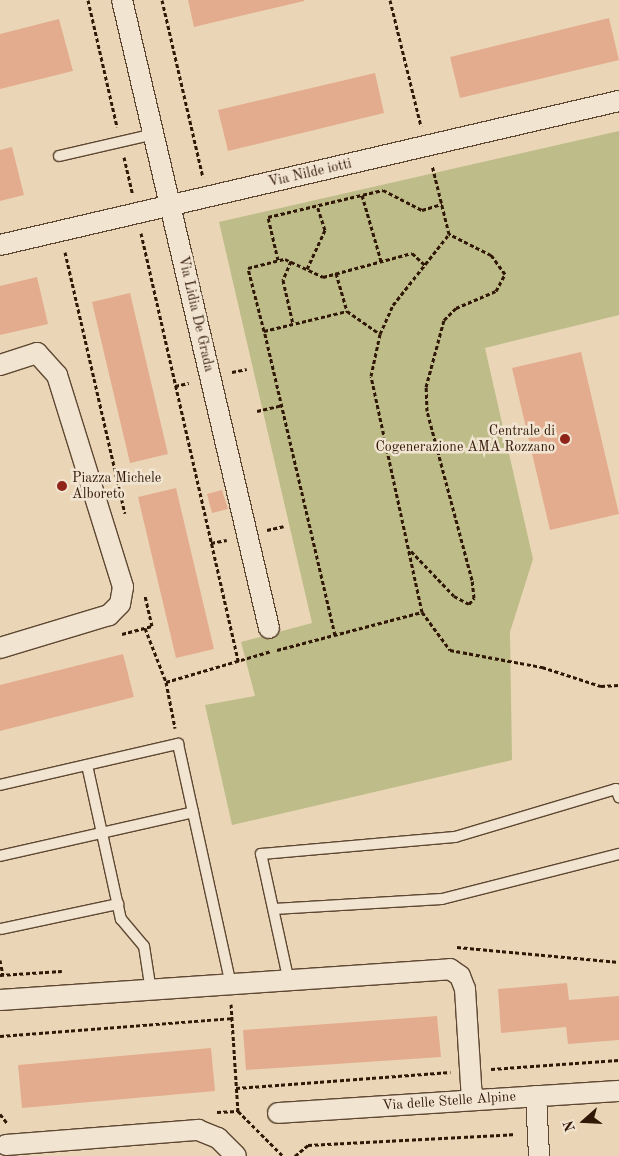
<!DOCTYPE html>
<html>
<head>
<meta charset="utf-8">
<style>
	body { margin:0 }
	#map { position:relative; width:619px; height:1156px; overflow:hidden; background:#ead6b6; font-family:"Old Standard TT",serif }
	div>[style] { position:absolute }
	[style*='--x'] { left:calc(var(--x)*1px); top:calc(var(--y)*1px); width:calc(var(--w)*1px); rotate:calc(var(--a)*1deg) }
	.green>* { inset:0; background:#bebc89 }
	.building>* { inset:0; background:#e4ac8f }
	.path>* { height:3px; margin-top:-1.5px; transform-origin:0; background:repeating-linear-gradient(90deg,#301706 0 4px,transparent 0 6.5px) }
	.roads { filter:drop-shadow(1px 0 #5e4732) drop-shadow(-1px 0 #5e4732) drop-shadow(0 1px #5e4732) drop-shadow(0 -1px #5e4732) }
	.lane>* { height:10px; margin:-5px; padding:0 5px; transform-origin:5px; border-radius:5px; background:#f1e4d0 }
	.street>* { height:20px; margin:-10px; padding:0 10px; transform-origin:10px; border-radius:10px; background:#f1e4d0 }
	.dots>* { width:14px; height:14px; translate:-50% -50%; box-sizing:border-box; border:2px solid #f1e4d0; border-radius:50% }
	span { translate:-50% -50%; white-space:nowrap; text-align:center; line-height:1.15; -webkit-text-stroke:5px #f1e4d0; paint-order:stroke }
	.street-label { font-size:14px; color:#301706 }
	.poi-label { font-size:14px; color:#301706 }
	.right { translate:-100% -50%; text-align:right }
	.left { translate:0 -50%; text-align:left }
	.north { position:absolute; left:559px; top:1096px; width:50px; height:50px; -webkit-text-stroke:4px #f1e4d0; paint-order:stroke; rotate:251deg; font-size:14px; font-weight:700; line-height:20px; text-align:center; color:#301706 }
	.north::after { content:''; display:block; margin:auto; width:18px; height:22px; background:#301706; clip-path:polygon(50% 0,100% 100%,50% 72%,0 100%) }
</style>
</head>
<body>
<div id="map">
	<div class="green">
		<div style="clip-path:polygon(619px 131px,619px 315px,485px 348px,533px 559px,510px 632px,512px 760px,232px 825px,205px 705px,255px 696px,241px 642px,312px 623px,219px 222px)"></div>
	</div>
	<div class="building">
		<div style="clip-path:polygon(188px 0,304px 0,304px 1px,194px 27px)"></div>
		<div style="clip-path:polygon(609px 18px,619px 60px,460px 98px,450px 57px)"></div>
		<div style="clip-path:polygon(59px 19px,73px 71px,0 89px,0 34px)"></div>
		<div style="clip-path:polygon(375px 73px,384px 113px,228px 151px,218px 110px)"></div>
		<div style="clip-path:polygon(12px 147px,24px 195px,0 201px,0 150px)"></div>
		<div style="clip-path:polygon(37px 277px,48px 324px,0 335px,0 286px)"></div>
		<div style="clip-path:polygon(130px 293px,168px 454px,130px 463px,92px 302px)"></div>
		<div style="clip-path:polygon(581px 352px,619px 514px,550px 530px,512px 368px)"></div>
		<div style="clip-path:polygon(176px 488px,214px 649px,176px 658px,138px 497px)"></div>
		<div style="clip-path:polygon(222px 490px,228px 509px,212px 513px,207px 494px)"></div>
		<div style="clip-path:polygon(123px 654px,134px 697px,0 731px,0 685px)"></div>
		<div style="clip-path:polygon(567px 983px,569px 1000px,619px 996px,619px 1040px,568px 1044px,566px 1027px,501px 1033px,498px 989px)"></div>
		<div style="clip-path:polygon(437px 1016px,441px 1057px,246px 1070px,243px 1030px)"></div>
		<div style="clip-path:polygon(211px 1048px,215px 1091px,22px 1108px,18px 1065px)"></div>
	</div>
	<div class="path">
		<div style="--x:88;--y:0;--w:130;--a:77.1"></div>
		<div style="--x:162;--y:0;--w:182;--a:77"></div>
		<div style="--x:390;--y:0;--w:130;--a:76.2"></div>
		<div style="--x:124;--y:157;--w:37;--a:77"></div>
		<div style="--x:362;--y:195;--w:69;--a:73.9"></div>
		<div style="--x:141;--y:233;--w:439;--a:77.2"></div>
		<div style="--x:65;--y:252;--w:268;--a:77.1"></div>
		<div style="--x:278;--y:260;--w:44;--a:-103.1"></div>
		<div style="--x:268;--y:217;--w:118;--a:-13.2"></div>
		<div style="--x:383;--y:190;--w:44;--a:27.1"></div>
		<div style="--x:422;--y:210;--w:21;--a:-17"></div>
		<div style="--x:291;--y:261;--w:21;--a:113"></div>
		<div style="--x:283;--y:280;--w:45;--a:77.2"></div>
		<div style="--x:307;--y:269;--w:43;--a:-65.2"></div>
		<div style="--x:325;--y:230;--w:26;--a:-108"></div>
		<div style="--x:336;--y:273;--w:40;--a:74"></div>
		<div style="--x:264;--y:331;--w:65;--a:-104.3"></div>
		<div style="--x:248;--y:268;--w:38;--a:-14"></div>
		<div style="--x:285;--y:259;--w:42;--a:25.3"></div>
		<div style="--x:323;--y:277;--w:92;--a:-15.1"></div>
		<div style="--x:412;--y:253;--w:18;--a:43"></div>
		<div style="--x:232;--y:372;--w:15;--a:-11"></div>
		<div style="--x:175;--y:386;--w:14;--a:-12"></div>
		<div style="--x:257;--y:411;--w:26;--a:-13"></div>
		<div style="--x:267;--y:530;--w:17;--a:-13"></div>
		<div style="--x:211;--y:543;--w:16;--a:-11"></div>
		<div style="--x:411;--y:551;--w:62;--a:46.3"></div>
		<div style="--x:454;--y:596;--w:17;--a:28"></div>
		<div style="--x:469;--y:604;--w:8;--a:-50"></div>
		<div style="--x:474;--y:598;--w:18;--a:-96"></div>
		<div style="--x:472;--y:580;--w:175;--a:-104.9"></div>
		<div style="--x:427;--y:411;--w:24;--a:-92"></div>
		<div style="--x:426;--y:387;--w:69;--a:-75"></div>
		<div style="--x:444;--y:320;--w:17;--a:-45"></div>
		<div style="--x:456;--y:308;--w:43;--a:-23"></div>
		<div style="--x:496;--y:291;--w:19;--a:-62"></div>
		<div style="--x:505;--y:274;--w:24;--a:-126"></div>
		<div style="--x:491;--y:255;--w:47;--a:-153.4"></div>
		<div style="--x:422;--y:612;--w:241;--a:-102.2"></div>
		<div style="--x:371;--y:376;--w:43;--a:-77.9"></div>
		<div style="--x:380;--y:334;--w:32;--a:-66"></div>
		<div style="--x:393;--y:305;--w:90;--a:-51.7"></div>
		<div style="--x:449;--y:234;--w:71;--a:-103.8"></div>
		<div style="--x:145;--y:628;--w:58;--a:68.7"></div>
		<div style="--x:166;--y:682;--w:47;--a:78.9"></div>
		<div style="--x:122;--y:634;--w:31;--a:-15"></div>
		<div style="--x:152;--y:626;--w:32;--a:-103"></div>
		<div style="--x:335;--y:635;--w:312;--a:-103.1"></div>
		<div style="--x:264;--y:331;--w:85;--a:-13.5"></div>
		<div style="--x:347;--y:311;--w:40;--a:34.9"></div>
		<div style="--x:277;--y:650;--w:150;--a:-14.7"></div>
		<div style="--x:422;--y:612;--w:47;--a:53.6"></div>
		<div style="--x:450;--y:650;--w:94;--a:10.5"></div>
		<div style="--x:542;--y:667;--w:62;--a:17.9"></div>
		<div style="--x:601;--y:686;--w:18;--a:-3"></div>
		<div style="--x:166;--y:682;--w:109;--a:-16.4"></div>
		<div style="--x:457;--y:947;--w:163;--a:5.3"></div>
		<div style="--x:0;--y:960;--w:15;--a:79"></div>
		<div style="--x:0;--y:975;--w:62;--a:-3.7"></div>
		<div style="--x:231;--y:1004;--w:107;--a:86.3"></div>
		<div style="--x:238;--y:1111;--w:64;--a:45"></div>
		<div style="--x:0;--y:1036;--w:233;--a:-4.4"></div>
		<div style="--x:491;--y:1069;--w:128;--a:-4"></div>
		<div style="--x:236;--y:1088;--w:215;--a:-4.3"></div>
		<div style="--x:217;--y:1112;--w:21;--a:-3"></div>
		<div style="--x:0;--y:1114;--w:11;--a:52"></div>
		<div style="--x:295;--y:1156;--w:17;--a:-40"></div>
		<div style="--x:308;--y:1145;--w:208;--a:-3"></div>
	</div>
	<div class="roads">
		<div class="lane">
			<div style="--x:59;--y:156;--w:98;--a:-13"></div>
			<div style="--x:87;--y:765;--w:158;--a:77.6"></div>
			<div style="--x:121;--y:919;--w:35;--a:50"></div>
			<div style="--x:144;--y:946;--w:46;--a:81.2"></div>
			<div style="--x:0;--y:785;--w:183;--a:-13"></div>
			<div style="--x:178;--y:744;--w:248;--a:77.6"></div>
			<div style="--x:0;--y:856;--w:198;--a:-12.8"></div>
			<div style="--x:274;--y:909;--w:168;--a:-3.4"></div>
			<div style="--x:442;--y:899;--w:183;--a:-14.3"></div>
			<div style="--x:1;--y:929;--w:120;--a:-12.1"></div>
			<div style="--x:289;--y:982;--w:131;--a:-102.3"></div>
			<div style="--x:261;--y:854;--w:195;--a:-5"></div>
			<div style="--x:455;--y:837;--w:168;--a:-16.6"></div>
			<div style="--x:616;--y:789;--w:9;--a:69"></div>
		</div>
		<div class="street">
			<div style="--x:122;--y:0;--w:645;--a:76.83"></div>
			<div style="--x:0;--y:245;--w:636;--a:-13.1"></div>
			<div style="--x:0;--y:365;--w:39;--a:-18"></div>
			<div style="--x:37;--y:353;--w:30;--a:48"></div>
			<div style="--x:57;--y:375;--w:222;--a:72.7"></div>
			<div style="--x:123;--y:587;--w:17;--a:100"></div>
			<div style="--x:120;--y:604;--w:16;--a:135"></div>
			<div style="--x:109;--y:615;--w:114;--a:163.2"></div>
			<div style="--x:0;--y:1000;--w:451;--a:-3.9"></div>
			<div style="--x:450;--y:969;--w:12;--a:35"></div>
			<div style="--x:460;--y:976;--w:14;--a:69"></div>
			<div style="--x:465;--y:989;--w:111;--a:86.4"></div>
			<div style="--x:536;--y:1096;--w:60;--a:87.1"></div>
			<div style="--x:278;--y:1113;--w:342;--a:-3.7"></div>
			<div style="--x:6;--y:1145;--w:193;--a:-4.5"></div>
			<div style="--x:198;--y:1130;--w:22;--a:22"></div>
			<div style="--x:218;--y:1138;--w:25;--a:45"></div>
		</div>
	</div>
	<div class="dots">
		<div style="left:565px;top:439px;background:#8f2418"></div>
		<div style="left:62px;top:486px;background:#8f2418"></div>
	</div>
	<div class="street-label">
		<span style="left:310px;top:173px;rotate:-13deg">Via Nilde iotti</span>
		<span style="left:196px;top:314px;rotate:77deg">Via Lidia De Grada</span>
		<span style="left:449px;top:1101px;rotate:-4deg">Via delle Stelle Alpine</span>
	</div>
	<div class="poi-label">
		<span class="right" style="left:555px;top:439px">Centrale di<br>Cogenerazione AMA Rozzano</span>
		<span class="left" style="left:72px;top:486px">Piazza Michele<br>Alboreto</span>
	</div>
	<div class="north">N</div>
</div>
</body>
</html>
